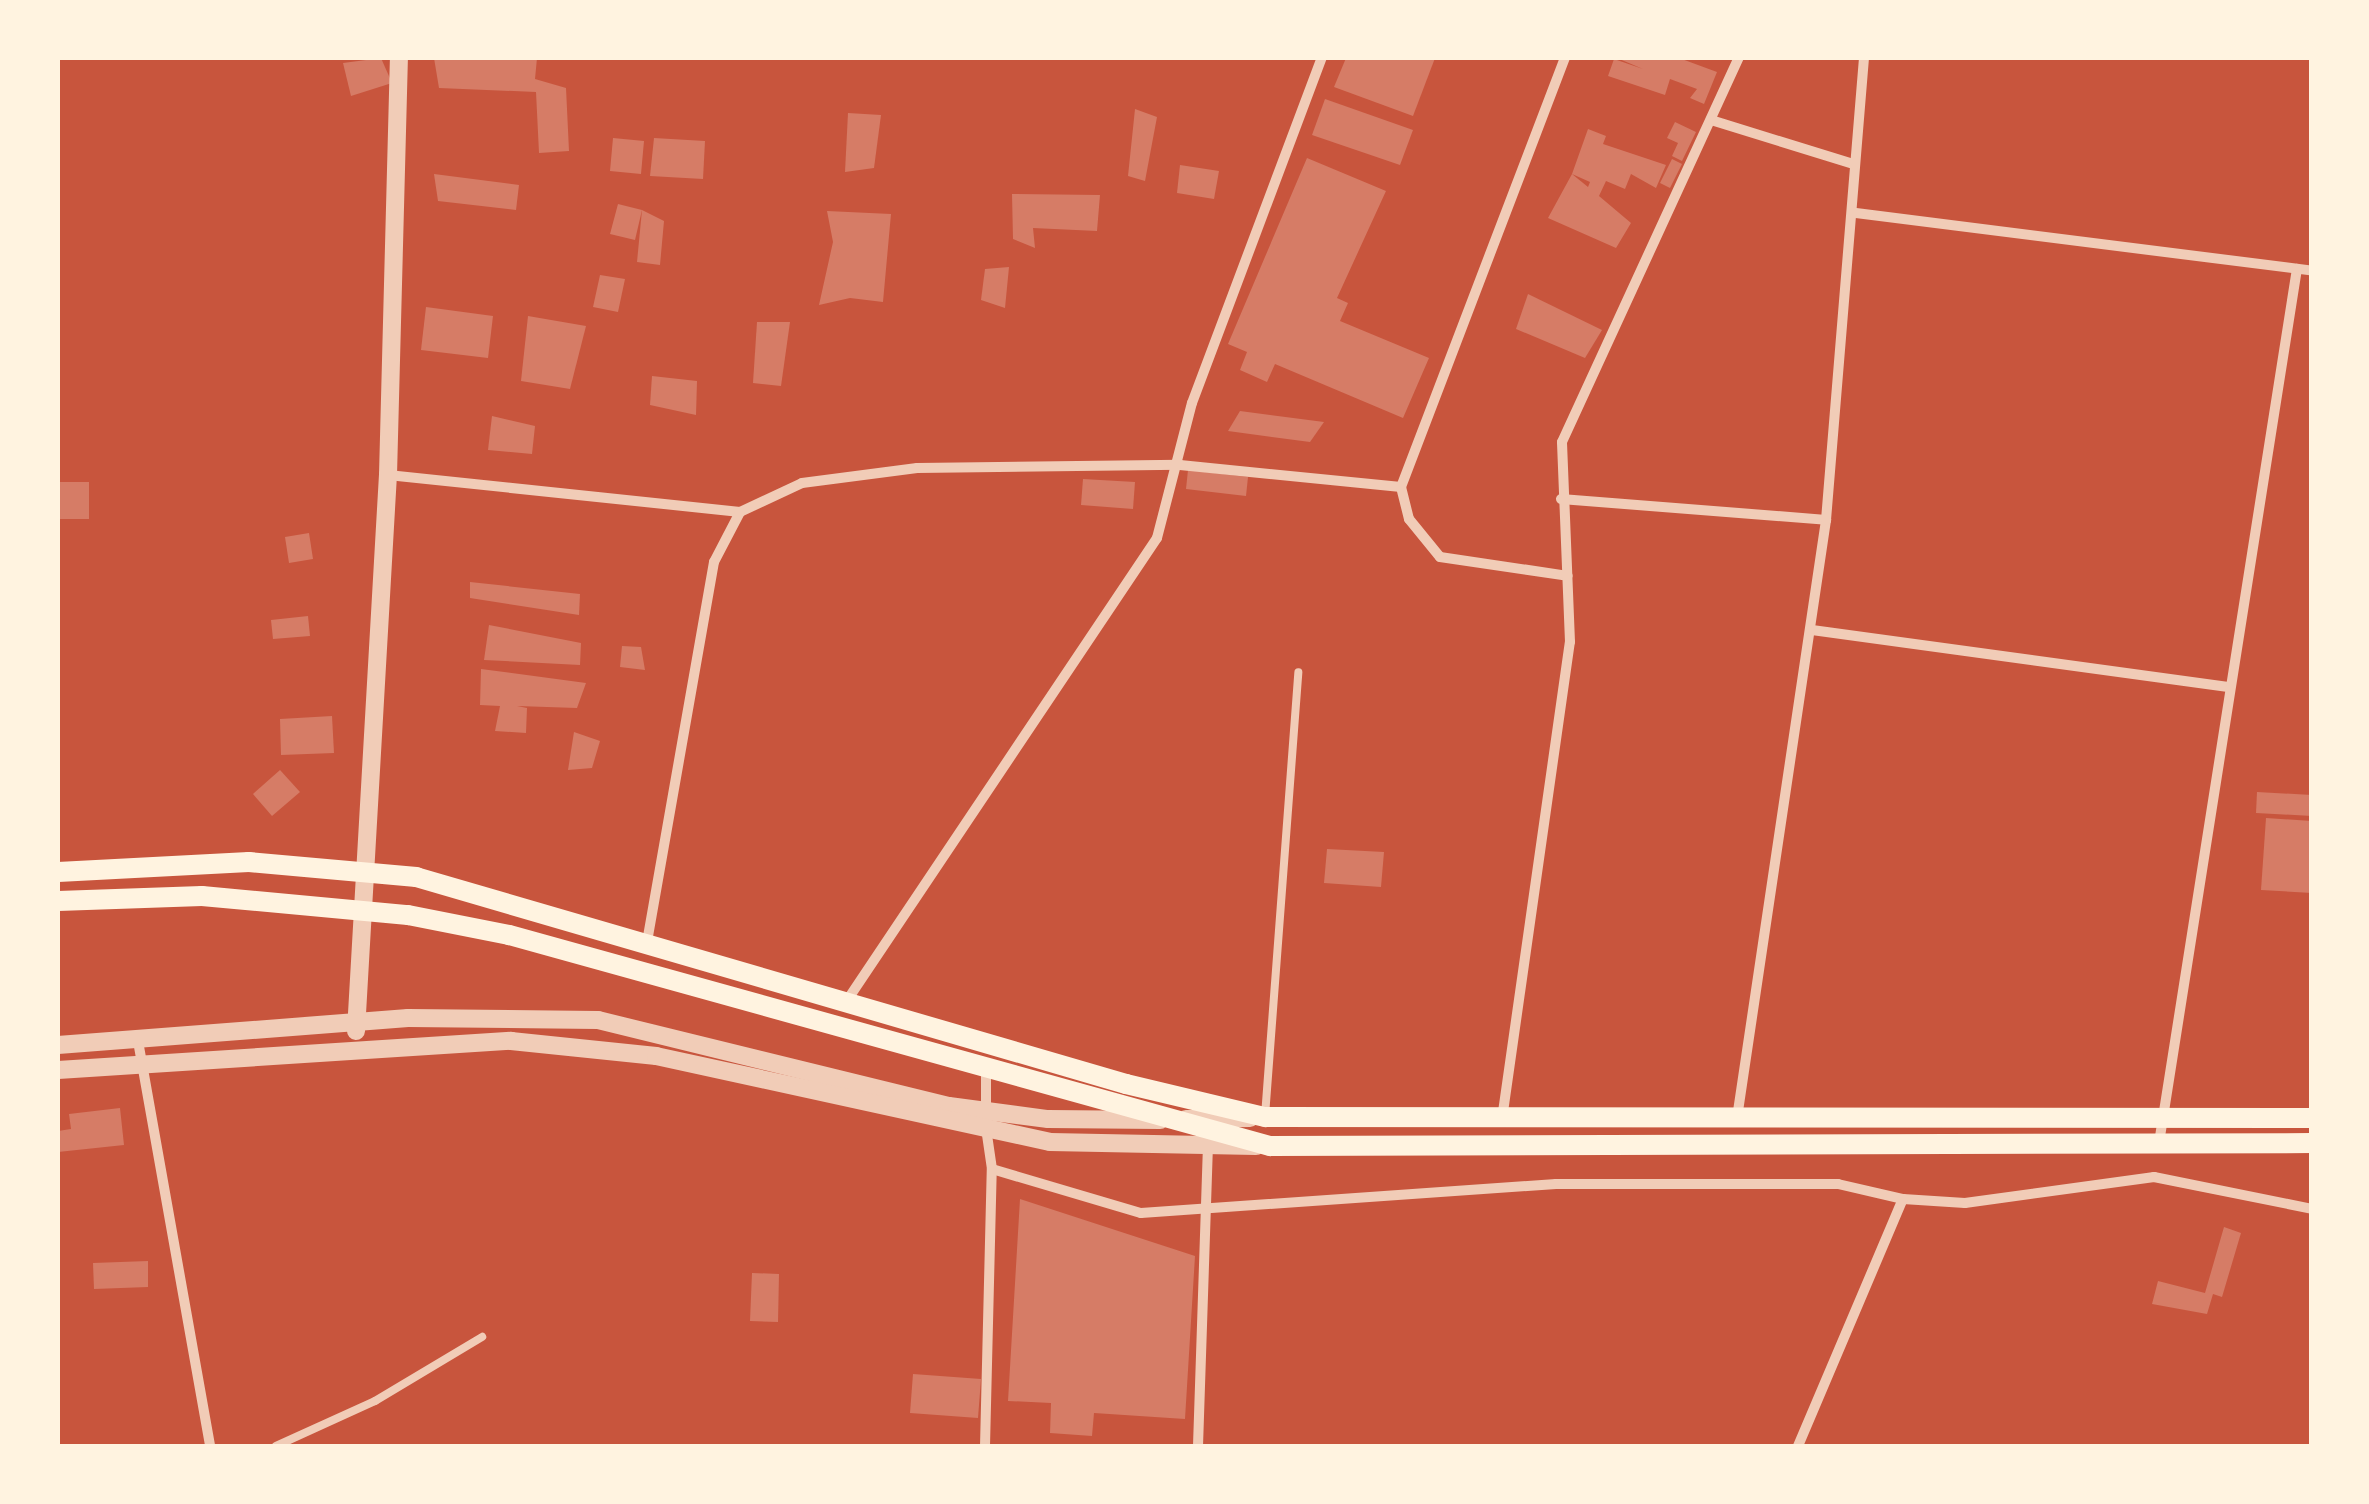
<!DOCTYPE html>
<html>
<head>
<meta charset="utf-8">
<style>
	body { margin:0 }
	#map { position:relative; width:2369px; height:1504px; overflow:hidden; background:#c8553d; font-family:Ubuntu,sans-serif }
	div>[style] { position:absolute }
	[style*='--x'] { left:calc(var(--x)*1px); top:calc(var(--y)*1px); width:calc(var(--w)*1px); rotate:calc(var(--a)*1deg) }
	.building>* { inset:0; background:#d67c66 }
	.service>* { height:8px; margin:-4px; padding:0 4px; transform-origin:4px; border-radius:4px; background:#f1ccb7 }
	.minor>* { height:10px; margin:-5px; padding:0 5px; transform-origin:5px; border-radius:5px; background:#f1ccb7 }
	.tertiary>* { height:18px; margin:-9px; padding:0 9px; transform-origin:9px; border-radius:9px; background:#f1ccb7 }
	.secondary>* { height:20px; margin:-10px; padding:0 10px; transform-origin:10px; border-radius:10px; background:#fff3e0 }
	span { translate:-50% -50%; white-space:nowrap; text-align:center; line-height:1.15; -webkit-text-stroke:8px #fff3e0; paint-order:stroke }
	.frame { position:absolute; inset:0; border:60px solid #fff3e0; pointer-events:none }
</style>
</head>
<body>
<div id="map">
	<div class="building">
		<div style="clip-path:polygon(381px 58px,392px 83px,351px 96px,343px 63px)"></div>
		<div style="clip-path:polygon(434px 58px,537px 58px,535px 79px,566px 88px,569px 151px,539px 153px,536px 92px,439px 88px)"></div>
		<div style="clip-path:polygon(1346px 58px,1435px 58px,1413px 116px,1334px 87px)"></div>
		<div style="clip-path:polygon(1617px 58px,1679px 58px,1717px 72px,1704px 104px,1690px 98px,1697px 89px,1670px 79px,1665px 95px,1608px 76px,1614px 59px,1643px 69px)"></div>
		<div style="clip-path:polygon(1325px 99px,1413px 130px,1400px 165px,1312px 135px)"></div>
		<div style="clip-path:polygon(1135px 109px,1157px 117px,1145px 181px,1128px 176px)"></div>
		<div style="clip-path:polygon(848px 113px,881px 115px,874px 168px,845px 172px)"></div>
		<div style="clip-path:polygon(1675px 122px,1696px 132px,1682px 161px,1672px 156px,1678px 143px,1667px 138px)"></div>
		<div style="clip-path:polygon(1588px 129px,1606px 136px,1603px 144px,1666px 165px,1656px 188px,1631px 174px,1625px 189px,1606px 181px,1599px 196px,1631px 223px,1616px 248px,1548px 218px,1572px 174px,1588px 187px,1590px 182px,1572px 174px)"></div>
		<div style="clip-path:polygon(613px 138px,644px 141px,641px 174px,610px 171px)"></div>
		<div style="clip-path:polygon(654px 138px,705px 141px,703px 179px,650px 176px)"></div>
		<div style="clip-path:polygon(1307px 158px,1386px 191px,1337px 298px,1348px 303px,1340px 321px,1429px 358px,1403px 418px,1275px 364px,1267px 382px,1240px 370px,1247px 352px,1228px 344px)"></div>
		<div style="clip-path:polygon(1672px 159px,1682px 164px,1670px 188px,1660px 183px)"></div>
		<div style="clip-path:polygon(1180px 165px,1219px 171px,1214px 199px,1177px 193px)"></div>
		<div style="clip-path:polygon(434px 174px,519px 185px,516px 210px,438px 201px)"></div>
		<div style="clip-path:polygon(1012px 194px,1100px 195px,1097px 231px,1033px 228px,1035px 248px,1013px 239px)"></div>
		<div style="clip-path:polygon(618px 204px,642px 210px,635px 240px,610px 234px)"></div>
		<div style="clip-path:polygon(642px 210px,664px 221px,660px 265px,637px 262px)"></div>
		<div style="clip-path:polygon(827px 211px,891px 214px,883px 302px,850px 298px,819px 305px,833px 242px)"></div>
		<div style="clip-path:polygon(1009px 267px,1005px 308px,981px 300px,985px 269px)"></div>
		<div style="clip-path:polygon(600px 275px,625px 279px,618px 312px,593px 307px)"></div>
		<div style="clip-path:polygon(1528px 294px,1602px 330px,1585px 358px,1516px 329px)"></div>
		<div style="clip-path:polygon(426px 307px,493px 316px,488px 358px,421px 350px)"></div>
		<div style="clip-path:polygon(528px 316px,586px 326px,570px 389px,521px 381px)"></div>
		<div style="clip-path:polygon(757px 322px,790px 322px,781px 386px,753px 383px)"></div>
		<div style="clip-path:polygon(652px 376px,697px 381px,696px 415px,650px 405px)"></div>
		<div style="clip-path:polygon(1240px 411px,1324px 422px,1310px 442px,1228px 431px)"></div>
		<div style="clip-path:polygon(492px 416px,535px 426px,532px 454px,488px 450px)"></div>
		<div style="clip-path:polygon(1188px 470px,1248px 477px,1246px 496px,1186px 489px)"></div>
		<div style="clip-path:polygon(1083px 479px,1135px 482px,1133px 509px,1081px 505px)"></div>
		<div style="clip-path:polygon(58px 482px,89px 482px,89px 519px,58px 519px)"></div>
		<div style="clip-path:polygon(309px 533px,313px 559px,289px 563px,285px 537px)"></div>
		<div style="clip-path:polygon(470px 582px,580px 594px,579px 615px,470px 598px)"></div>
		<div style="clip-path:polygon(308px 616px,310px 636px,273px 639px,271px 620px)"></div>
		<div style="clip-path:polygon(489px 625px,581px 643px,580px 665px,484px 660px)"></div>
		<div style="clip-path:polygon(622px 646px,641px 647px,645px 670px,620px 667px)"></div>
		<div style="clip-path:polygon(481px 669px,586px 683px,577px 708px,517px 706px,527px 708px,526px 733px,495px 731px,500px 706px,480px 705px)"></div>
		<div style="clip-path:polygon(332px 716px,334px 753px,281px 755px,280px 719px)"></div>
		<div style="clip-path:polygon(574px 732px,600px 741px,592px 768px,568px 770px)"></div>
		<div style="clip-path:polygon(280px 770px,300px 792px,272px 816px,253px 794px)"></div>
		<div style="clip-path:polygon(2257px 792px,2312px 795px,2312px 816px,2256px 813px)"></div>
		<div style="clip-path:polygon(2266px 818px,2312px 821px,2312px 893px,2261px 890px)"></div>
		<div style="clip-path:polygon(1327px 849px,1384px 852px,1381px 887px,1324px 883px)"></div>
		<div style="clip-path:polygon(120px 1108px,124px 1145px,58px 1152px,58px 1131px,71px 1129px,69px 1114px)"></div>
		<div style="clip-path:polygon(1020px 1199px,1195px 1256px,1185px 1419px,1094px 1413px,1092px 1436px,1050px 1433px,1051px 1403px,1008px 1401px)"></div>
		<div style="clip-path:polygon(2224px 1227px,2241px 1233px,2222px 1297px,2213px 1294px,2207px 1314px,2152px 1304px,2158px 1281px,2205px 1293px)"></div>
		<div style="clip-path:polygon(148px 1261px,148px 1287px,94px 1289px,93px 1263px)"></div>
		<div style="clip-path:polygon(752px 1273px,779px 1274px,778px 1322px,750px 1321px)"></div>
		<div style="clip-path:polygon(913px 1374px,981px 1379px,978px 1418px,910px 1413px)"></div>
	</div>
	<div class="service">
		<div style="--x:1265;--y:1116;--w:445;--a:-85.7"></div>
		<div style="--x:276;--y:1446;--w:109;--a:-24.4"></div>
		<div style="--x:375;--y:1401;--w:125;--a:-30.9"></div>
	</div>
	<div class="minor">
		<div style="--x:1711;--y:120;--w:149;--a:17.2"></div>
		<div style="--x:1856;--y:213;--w:460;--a:7.2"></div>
		<div style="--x:388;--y:475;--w:354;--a:6"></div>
		<div style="--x:740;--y:512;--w:68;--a:-25.1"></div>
		<div style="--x:802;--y:483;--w:116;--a:-7.4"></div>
		<div style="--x:917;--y:468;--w:263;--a:-0.7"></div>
		<div style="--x:1180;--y:465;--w:222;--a:5.7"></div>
		<div style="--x:1401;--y:487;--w:459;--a:-69.1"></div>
		<div style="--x:1401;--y:487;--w:33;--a:76"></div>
		<div style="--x:1409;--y:519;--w:49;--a:50.8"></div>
		<div style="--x:1440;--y:557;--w:129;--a:8.4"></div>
		<div style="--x:1561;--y:499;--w:266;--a:4.5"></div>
		<div style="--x:1812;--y:630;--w:422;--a:7.8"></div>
		<div style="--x:647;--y:942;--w:386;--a:-80"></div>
		<div style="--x:714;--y:562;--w:56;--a:-62.5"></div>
		<div style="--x:848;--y:999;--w:555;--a:-56.17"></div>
		<div style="--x:1157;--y:538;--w:139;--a:-75.5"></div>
		<div style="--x:1192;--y:403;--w:369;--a:-69.4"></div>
		<div style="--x:138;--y:1041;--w:411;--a:79.9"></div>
		<div style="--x:986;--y:1111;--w:41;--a:-90"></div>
		<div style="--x:1737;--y:1118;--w:605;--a:-81.53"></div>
		<div style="--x:1826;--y:520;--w:464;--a:-85.3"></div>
		<div style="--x:1502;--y:1119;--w:482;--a:-81.9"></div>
		<div style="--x:1570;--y:642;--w:200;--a:-92.3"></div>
		<div style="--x:1562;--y:442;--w:423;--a:-65.3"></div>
		<div style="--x:2159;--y:1143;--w:885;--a:-81.03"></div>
		<div style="--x:992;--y:1169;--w:155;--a:16.5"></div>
		<div style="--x:1141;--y:1213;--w:416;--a:-4"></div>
		<div style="--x:1556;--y:1184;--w:282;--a:0"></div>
		<div style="--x:1838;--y:1184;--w:67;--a:13"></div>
		<div style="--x:1903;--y:1199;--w:62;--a:3.7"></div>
		<div style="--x:1965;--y:1203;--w:191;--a:-7.8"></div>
		<div style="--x:2154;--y:1177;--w:161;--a:11.4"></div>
		<div style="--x:985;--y:1446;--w:277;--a:-88.6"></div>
		<div style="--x:992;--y:1169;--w:41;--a:-98.3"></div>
		<div style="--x:1198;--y:1446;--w:303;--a:-88.1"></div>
		<div style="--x:1798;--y:1446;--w:268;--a:-67"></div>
	</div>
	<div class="tertiary">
		<div style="--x:356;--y:1031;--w:557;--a:-86.71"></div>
		<div style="--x:388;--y:475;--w:417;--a:-88.5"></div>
		<div style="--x:58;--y:1045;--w:351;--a:-4.4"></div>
		<div style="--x:408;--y:1018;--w:190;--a:0.6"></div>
		<div style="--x:598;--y:1020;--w:361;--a:13.8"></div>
		<div style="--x:949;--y:1106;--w:100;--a:7.5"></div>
		<div style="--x:1048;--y:1119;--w:112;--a:0.5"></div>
		<div style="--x:58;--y:1070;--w:454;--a:-3.7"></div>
		<div style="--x:511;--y:1041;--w:146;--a:5.9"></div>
		<div style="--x:656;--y:1056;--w:403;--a:12.3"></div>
		<div style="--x:1050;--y:1142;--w:206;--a:1.1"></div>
		<div style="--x:1186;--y:1119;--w:64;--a:-0.9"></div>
	</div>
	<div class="secondary">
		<div style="--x:58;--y:872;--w:191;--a:-3"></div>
		<div style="--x:249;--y:862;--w:168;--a:5.1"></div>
		<div style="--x:416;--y:877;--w:740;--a:16.25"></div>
		<div style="--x:1126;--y:1084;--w:143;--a:13.4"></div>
		<div style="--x:1265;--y:1117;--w:1047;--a:0.05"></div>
		<div style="--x:58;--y:901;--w:144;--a:-2"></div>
		<div style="--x:202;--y:896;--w:207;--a:5.3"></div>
		<div style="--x:408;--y:915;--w:103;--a:11.2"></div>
		<div style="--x:509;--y:935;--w:790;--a:15.5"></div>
		<div style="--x:1270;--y:1146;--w:1042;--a:-0.16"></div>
	</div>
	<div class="frame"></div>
</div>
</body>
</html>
